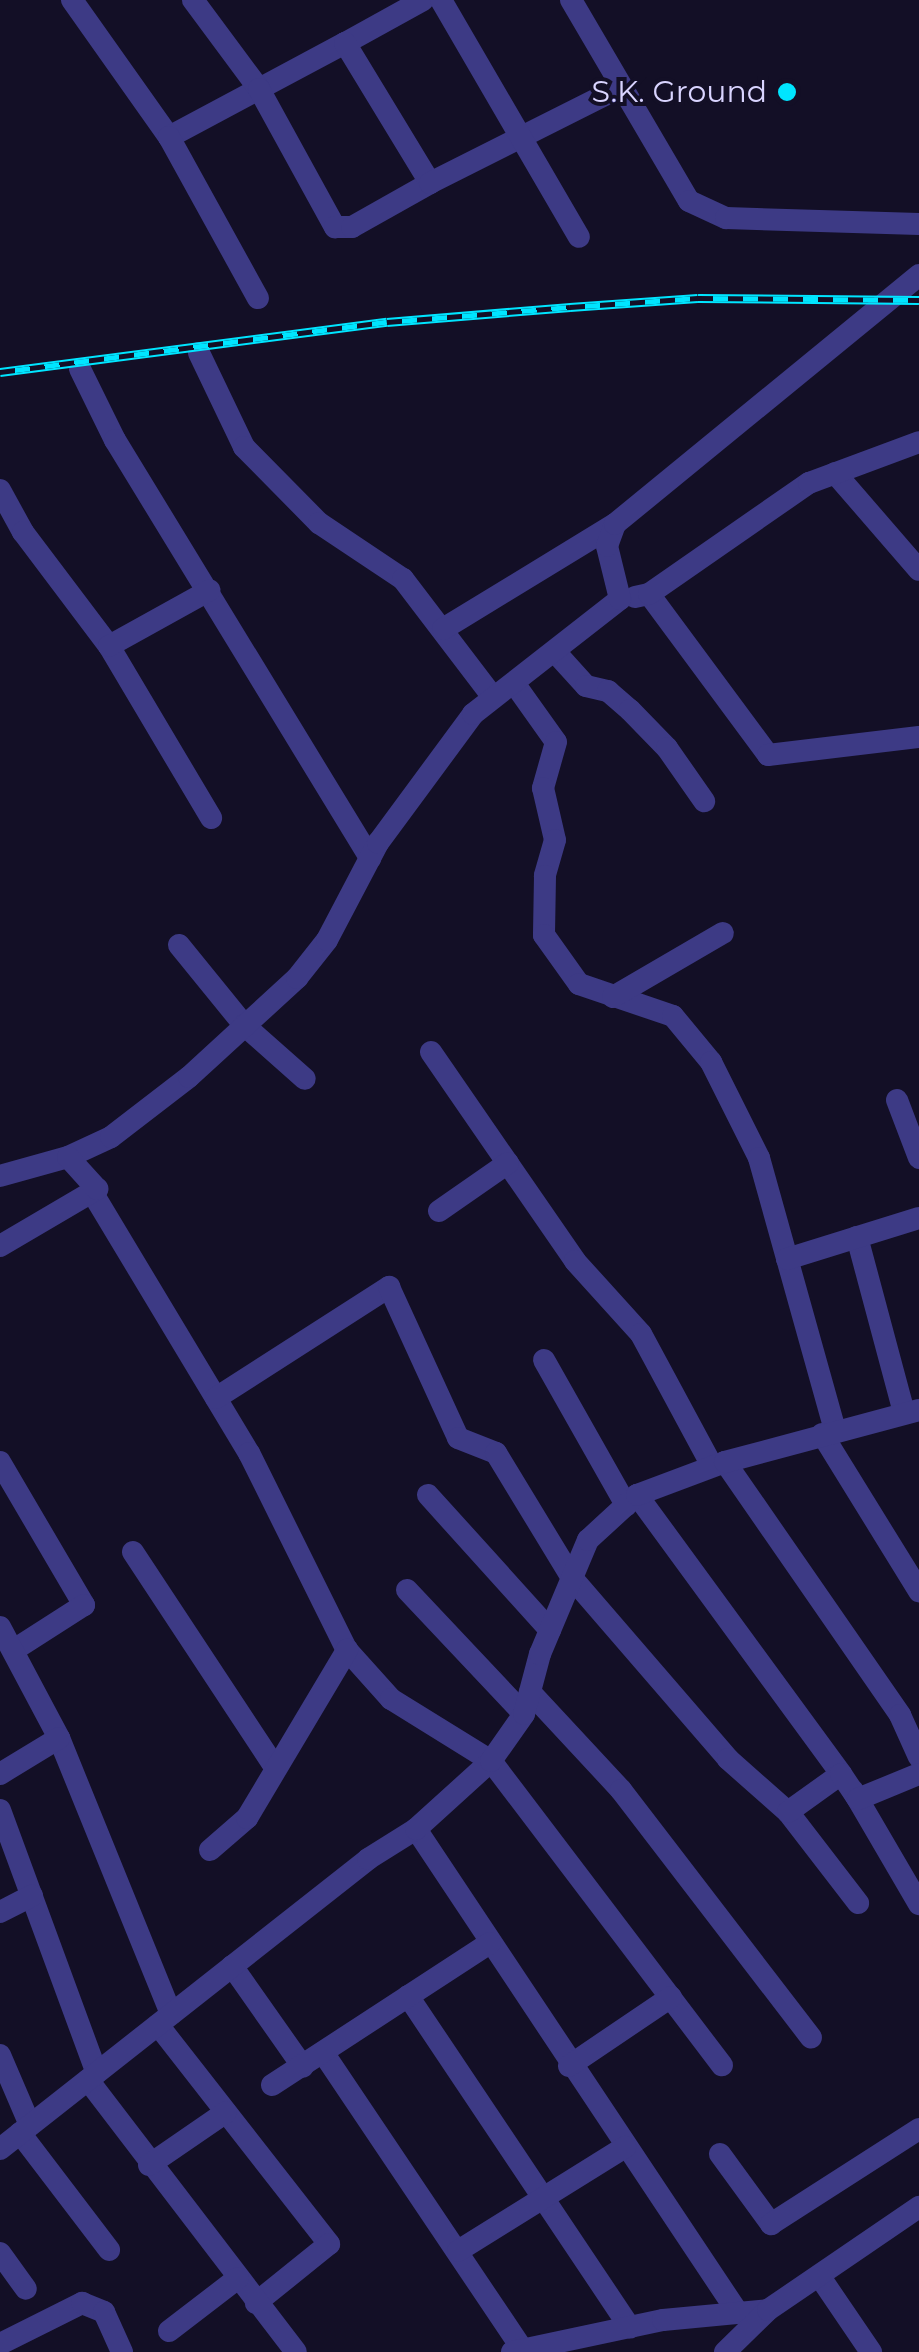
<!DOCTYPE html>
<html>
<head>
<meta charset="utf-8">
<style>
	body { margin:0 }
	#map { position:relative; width:919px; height:2352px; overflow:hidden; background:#130f26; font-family:Montserrat,sans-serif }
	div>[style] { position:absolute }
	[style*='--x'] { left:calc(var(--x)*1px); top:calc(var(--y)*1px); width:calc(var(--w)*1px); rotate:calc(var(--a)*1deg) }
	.minor>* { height:22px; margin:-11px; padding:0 11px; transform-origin:11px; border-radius:11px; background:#3d3a85 }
	.rail>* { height:9px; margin-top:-4.5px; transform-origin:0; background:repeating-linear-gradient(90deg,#130f26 0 15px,#00e5ff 0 30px); box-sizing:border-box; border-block:2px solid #00e5ff }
	.dots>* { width:28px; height:28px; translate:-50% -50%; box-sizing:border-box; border:5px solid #130f26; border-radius:50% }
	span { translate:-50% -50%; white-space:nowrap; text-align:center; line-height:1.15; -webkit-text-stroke:8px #130f26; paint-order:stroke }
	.poi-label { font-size:30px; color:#d9d4ff }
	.right { translate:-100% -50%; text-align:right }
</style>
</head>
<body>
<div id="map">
	<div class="minor">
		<div style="--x:72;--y:0;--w:168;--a:54.7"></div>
		<div style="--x:169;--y:137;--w:200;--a:-28.1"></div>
		<div style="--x:193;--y:0;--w:111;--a:53.4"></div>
		<div style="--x:259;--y:89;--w:158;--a:61.2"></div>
		<div style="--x:335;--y:227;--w:17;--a:0"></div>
		<div style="--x:352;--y:227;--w:90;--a:-29.4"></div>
		<div style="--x:423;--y:0;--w:89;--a:151.1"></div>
		<div style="--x:345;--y:43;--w:164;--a:58.7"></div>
		<div style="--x:430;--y:183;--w:212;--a:-26.7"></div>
		<div style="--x:441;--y:0;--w:274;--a:59.8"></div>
		<div style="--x:571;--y:0;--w:233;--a:59.6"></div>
		<div style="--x:689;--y:201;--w:41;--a:24.7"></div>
		<div style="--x:726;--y:218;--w:193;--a:1.8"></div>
		<div style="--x:169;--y:137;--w:184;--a:61.1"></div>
		<div style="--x:199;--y:353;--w:104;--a:64.4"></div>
		<div style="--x:244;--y:447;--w:107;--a:45.4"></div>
		<div style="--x:319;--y:523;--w:101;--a:33.7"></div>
		<div style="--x:403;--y:579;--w:148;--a:52.7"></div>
		<div style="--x:80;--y:369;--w:79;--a:63.8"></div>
		<div style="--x:115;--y:440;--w:490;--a:58.6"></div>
		<div style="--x:835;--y:473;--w:128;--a:49.1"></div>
		<div style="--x:0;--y:490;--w:48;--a:61.3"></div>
		<div style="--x:23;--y:532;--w:143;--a:53"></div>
		<div style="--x:109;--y:646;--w:200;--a:59.3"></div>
		<div style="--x:649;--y:594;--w:200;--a:53.5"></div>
		<div style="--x:768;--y:755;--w:152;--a:-6.8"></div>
		<div style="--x:635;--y:597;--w:14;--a:-12"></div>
		<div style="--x:649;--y:594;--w:195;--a:-34.8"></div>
		<div style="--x:809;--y:483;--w:117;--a:-20.4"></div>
		<div style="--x:443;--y:629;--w:202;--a:-31.4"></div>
		<div style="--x:109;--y:646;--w:115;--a:-29"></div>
		<div style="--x:557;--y:654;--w:43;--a:47.8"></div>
		<div style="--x:586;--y:686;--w:23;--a:13"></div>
		<div style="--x:608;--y:691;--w:29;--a:41"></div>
		<div style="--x:630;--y:710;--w:53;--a:45.8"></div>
		<div style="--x:667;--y:748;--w:65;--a:55.1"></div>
		<div style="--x:514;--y:683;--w:72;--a:54.6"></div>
		<div style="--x:556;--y:742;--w:48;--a:105.8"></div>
		<div style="--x:543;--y:788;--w:53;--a:77"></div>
		<div style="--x:555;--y:840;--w:37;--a:106"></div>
		<div style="--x:545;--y:876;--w:59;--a:91"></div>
		<div style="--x:544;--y:935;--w:60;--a:54.5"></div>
		<div style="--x:579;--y:984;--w:99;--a:18.8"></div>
		<div style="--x:673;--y:1016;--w:60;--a:50.4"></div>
		<div style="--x:711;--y:1062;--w:107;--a:63.4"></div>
		<div style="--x:759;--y:1158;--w:283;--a:74.4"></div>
		<div style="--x:179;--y:945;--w:103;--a:50.9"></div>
		<div style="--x:244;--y:1025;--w:81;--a:41.5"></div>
		<div style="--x:613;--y:997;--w:127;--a:-30.2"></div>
		<div style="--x:431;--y:1052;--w:254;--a:55.4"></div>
		<div style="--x:575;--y:1261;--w:98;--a:47.9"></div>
		<div style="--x:641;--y:1334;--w:150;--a:61.7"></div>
		<div style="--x:897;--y:1100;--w:62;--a:69.2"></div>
		<div style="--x:0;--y:1176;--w:71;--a:-15.6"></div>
		<div style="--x:68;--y:1157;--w:47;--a:-24.9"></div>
		<div style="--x:111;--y:1137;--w:98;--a:-37.6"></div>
		<div style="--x:189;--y:1077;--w:147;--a:-42.5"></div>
		<div style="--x:297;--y:978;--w:48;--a:-51.7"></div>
		<div style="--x:327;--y:940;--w:110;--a:-62.3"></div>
		<div style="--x:378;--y:843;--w:160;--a:-53.6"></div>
		<div style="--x:473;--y:714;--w:187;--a:-38"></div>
		<div style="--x:620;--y:599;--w:55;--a:-103.8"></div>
		<div style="--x:607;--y:546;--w:23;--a:-70"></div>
		<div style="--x:615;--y:524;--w:393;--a:-39.3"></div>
		<div style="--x:92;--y:1192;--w:305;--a:59"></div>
		<div style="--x:249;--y:1453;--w:220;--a:63.6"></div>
		<div style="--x:347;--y:1650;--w:66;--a:48.1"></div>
		<div style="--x:391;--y:1699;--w:118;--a:31.8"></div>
		<div style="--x:491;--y:1761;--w:382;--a:52.8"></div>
		<div style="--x:439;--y:1211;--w:84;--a:-34.8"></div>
		<div style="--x:857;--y:1237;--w:182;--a:75"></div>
		<div style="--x:0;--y:1246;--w:113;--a:-30.4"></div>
		<div style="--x:97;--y:1189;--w:43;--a:-132.2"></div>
		<div style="--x:787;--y:1259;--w:138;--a:-17.3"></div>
		<div style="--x:544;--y:1360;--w:167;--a:60.5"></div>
		<div style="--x:216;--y:1398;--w:206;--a:-32.7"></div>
		<div style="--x:389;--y:1287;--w:166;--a:65.4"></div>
		<div style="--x:458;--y:1438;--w:41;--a:21.5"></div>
		<div style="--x:496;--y:1453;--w:146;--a:58.7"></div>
		<div style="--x:572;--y:1578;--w:239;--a:49.2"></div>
		<div style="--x:728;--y:1759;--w:80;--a:41.5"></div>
		<div style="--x:788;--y:1812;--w:115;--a:52.4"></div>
		<div style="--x:822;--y:1434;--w:185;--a:58.3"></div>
		<div style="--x:0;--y:1462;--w:166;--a:59.6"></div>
		<div style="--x:84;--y:1605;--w:83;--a:147.3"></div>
		<div style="--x:725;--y:1462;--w:308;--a:55.3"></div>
		<div style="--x:900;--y:1715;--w:46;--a:65.7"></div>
		<div style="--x:428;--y:1495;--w:182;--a:47.9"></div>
		<div style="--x:637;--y:1495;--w:346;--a:53.8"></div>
		<div style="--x:133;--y:1552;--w:258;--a:56.6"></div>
		<div style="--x:407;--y:1590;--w:170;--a:46.7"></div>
		<div style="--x:0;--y:1627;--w:126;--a:62"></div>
		<div style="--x:59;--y:1738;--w:298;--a:67.9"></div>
		<div style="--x:530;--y:1692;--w:134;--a:47.1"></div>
		<div style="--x:621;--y:1790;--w:312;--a:52.5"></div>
		<div style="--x:0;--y:1774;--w:69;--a:-31.4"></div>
		<div style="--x:853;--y:1791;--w:131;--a:59.7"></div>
		<div style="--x:0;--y:1810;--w:280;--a:69.8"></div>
		<div style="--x:788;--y:1812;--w:65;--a:-35.6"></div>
		<div style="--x:841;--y:1774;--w:30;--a:56"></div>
		<div style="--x:858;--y:1799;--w:66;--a:-22.3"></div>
		<div style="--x:416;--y:1829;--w:581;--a:56.36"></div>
		<div style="--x:210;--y:1850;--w:49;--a:-40.9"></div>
		<div style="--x:247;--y:1818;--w:196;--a:-59.2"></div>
		<div style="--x:0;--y:1912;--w:36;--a:-27"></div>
		<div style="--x:232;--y:1966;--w:123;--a:54.9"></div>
		<div style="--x:408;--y:1996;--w:399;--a:56.2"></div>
		<div style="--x:158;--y:2025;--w:278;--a:52"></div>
		<div style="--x:329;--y:2244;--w:94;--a:141.1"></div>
		<div style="--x:324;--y:2054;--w:357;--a:56.1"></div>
		<div style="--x:0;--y:2055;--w:76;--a:66.8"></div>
		<div style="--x:569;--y:2066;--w:123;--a:-34.1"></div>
		<div style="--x:88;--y:2080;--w:342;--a:52.6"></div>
		<div style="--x:272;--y:2085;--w:260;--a:-33.1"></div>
		<div style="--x:20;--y:2133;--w:147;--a:52.7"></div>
		<div style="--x:0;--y:2149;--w:469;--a:-38.2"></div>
		<div style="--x:368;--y:1859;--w:57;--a:-32"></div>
		<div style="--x:416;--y:1829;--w:101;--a:-42.2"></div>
		<div style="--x:491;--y:1761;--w:57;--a:-54.9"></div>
		<div style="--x:524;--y:1714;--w:62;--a:-75.1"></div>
		<div style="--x:540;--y:1654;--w:124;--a:-67.2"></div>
		<div style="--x:588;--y:1540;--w:67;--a:-42.6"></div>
		<div style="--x:637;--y:1495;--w:94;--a:-20.6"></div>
		<div style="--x:725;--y:1462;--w:201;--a:-15"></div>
		<div style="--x:720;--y:2154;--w:87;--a:53.9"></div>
		<div style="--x:771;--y:2224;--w:176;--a:-32.7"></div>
		<div style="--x:149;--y:2165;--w:93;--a:-34.5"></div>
		<div style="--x:458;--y:2251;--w:197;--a:-31.9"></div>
		<div style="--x:0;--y:2253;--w:44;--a:54.2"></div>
		<div style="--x:820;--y:2277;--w:91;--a:55.8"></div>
		<div style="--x:169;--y:2331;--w:87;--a:-37.5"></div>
		<div style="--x:0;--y:2344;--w:92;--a:-26.6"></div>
		<div style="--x:82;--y:2303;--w:24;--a:22"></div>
		<div style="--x:104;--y:2312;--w:44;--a:65.8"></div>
		<div style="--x:512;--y:2352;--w:154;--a:-12"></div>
		<div style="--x:663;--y:2320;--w:105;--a:-5.4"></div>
		<div style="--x:725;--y:2352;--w:60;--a:-44.3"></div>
		<div style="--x:768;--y:2310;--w:183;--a:-34.3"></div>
	</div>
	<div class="rail">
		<div style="--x:0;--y:372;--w:390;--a:-7.4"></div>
		<div style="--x:387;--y:322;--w:184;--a:-4.7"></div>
		<div style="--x:570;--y:307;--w:128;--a:-4"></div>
		<div style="--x:698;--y:298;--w:221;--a:0.5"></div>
	</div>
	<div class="dots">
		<div style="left:787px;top:92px;background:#00e5ff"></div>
	</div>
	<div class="poi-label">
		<span class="right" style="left:767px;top:92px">S.K. Ground</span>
	</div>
</div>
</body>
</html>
